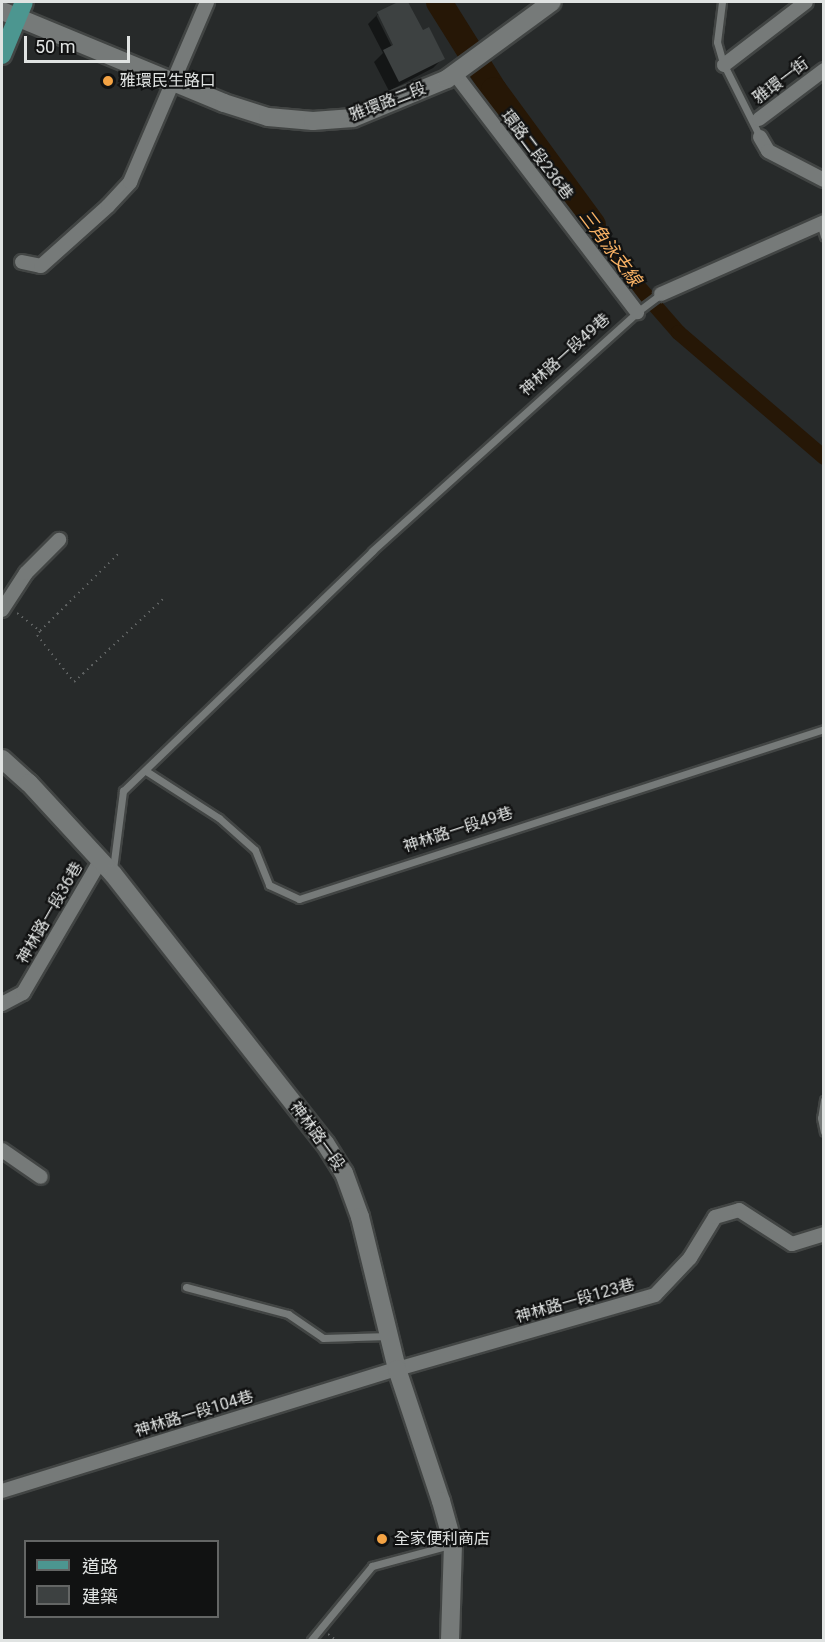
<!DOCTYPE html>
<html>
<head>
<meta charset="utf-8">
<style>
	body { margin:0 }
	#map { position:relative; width:825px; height:1642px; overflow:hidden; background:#272a2a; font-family:Roboto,"Noto Sans TC",sans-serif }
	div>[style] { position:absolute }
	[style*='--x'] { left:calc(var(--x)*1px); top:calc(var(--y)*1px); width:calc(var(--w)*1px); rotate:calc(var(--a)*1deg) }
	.shadow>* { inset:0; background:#0007 }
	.canal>* { height:15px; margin:-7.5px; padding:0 7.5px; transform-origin:7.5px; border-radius:7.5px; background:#261706 }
	.river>* { height:26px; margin:-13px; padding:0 13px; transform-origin:13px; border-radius:13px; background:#261706 }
	.building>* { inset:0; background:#3d4141 }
	.path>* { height:2px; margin-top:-1px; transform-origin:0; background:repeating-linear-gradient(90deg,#606363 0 1.5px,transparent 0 6px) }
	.roads { filter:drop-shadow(2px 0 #424544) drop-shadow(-2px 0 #424544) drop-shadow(0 2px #424544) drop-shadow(0 -2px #424544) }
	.lane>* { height:7px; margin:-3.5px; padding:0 3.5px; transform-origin:3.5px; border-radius:3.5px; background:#767a79 }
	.street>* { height:14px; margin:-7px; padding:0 7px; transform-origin:7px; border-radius:7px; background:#767a79 }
	.secondary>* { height:18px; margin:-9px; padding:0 9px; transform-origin:9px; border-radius:9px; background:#767a79 }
	.primary>* { height:18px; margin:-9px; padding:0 9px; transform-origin:9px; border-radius:9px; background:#4c9690 }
	.dots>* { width:16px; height:16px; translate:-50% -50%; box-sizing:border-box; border:3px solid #111212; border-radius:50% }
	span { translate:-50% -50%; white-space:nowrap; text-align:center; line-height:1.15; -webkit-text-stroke:4.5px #111212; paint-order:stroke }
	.poi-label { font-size:16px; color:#e0e3e2 }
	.left { translate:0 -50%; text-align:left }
	.street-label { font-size:16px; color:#e0e3e2 }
	.water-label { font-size:18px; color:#f8b164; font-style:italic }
	.frame { position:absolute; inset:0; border:3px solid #e0e3e2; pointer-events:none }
	.legend { position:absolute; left:24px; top:1540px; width:195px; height:78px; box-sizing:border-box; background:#111212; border:2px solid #646665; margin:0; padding:8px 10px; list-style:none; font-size:18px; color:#e0e3e2 }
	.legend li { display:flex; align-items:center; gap:12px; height:30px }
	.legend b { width:30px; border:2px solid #646665 }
	.scale { position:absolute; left:24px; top:36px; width:106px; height:27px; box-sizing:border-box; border:3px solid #e0e3e2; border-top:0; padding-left:8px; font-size:18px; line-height:21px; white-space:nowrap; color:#e0e3e2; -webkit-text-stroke:4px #111212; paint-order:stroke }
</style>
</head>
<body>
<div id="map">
	<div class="shadow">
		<div style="clip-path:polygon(evenodd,401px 2px,406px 2px,422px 32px,443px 58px,433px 68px,389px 91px,374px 62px,383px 53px,368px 24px,378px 14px,401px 2px,376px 15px,380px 15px,398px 51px,395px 53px,376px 15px)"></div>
	</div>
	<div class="canal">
		<div style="--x:593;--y:225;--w:53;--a:55.7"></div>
		<div style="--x:623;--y:269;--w:84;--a:48.9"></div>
		<div style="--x:678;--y:332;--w:192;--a:40.6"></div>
	</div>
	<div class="river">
		<div style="--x:439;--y:2;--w:104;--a:58"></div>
		<div style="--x:494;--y:90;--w:167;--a:53.7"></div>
	</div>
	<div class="building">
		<div style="clip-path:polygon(398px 2px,408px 2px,423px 30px,429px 27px,445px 59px,399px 82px,383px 50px,393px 45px,377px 12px)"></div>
	</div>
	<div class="path">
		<div style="--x:17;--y:613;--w:29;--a:38"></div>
		<div style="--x:40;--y:631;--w:112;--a:-44.6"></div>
		<div style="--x:40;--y:631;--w:5;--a:127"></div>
		<div style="--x:37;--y:635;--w:60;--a:51.8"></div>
		<div style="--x:74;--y:682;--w:122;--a:-43"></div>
		<div style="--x:328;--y:1634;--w:10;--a:37"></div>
	</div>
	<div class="roads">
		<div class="lane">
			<div style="--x:722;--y:2;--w:40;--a:97.1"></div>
			<div style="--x:717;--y:42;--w:22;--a:74"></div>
			<div style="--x:723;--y:63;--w:83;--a:63.4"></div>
			<div style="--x:820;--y:223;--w:14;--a:73"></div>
			<div style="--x:146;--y:771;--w:87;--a:32.8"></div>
			<div style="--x:219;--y:818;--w:48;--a:41.6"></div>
			<div style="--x:255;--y:850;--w:38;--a:68"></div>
			<div style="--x:269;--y:885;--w:33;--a:25"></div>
			<div style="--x:299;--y:899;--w:552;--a:-17.94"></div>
			<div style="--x:113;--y:869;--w:79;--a:-82.7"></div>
			<div style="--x:123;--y:791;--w:346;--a:-43.9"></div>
			<div style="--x:372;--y:551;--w:357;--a:-42"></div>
			<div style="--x:637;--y:312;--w:30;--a:-37"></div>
			<div style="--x:824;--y:1100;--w:18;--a:99"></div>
			<div style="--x:821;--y:1118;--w:14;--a:78"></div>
			<div style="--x:186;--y:1287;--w:106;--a:14.8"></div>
			<div style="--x:288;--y:1314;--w:42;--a:34.4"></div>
			<div style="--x:323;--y:1338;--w:65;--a:-1.8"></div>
			<div style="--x:311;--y:1640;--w:96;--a:-50.5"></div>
			<div style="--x:372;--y:1566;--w:81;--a:-15.1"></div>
		</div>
		<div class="street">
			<div style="--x:724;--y:65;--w:103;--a:-37.5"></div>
			<div style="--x:455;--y:74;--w:300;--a:52.6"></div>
			<div style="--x:759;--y:119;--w:81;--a:-37"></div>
			<div style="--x:760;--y:137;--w:16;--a:60"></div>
			<div style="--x:768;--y:151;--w:63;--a:27.4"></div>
			<div style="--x:22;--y:262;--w:19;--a:12"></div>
			<div style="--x:41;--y:266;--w:90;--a:-41.8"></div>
			<div style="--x:108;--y:206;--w:33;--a:-47"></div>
			<div style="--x:130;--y:182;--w:196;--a:-66.8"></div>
			<div style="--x:661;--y:294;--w:178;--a:-23.8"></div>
			<div style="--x:2;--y:610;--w:44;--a:-57"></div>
			<div style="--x:26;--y:573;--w:47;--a:-45"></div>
			<div style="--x:2;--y:1004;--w:24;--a:-28"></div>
			<div style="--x:23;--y:993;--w:153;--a:-59.7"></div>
			<div style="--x:2;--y:1150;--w:47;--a:34.7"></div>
			<div style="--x:2;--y:1491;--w:413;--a:-17.2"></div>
			<div style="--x:397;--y:1369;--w:268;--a:-16"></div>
			<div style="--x:655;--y:1295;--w:51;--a:-46.6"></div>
			<div style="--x:690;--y:1258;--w:48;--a:-58.6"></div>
			<div style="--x:715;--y:1217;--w:25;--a:-16"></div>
			<div style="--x:739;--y:1210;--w:63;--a:32.7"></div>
			<div style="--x:792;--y:1244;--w:34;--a:-17"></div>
		</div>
		<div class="secondary">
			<div style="--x:2;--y:11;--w:240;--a:22.5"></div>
			<div style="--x:224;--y:103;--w:46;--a:17.7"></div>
			<div style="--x:268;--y:117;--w:45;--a:5.1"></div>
			<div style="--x:313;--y:121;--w:40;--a:-4.3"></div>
			<div style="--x:353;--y:118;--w:102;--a:-22.5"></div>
			<div style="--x:447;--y:79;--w:130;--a:-36.3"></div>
			<div style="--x:2;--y:759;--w:36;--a:42"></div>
			<div style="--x:29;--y:783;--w:124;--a:47.3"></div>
			<div style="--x:113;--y:874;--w:342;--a:51.8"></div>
			<div style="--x:325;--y:1143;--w:36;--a:58"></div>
			<div style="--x:344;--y:1173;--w:47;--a:70"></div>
			<div style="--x:360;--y:1217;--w:156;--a:76.3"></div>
			<div style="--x:397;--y:1369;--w:139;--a:71.6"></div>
			<div style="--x:441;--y:1501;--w:45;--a:74.4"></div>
			<div style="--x:453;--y:1544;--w:96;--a:91.8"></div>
		</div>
		<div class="primary">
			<div style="--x:2;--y:55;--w:57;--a:-67.5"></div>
		</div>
	</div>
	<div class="dots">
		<div style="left:108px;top:81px;background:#f4a344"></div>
		<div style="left:382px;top:1539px;background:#f4a344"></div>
	</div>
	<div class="poi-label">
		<span class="left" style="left:120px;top:81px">雅環民生路口</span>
		<span class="left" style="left:394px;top:1539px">全家便利商店</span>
	</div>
	<div class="street-label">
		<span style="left:781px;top:81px;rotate:-37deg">雅環一街</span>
		<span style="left:388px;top:102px;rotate:-21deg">雅環路二段</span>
		<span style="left:537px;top:155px;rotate:53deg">環路二段236巷</span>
		<span style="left:565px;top:355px;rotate:-42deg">神林路一段49巷</span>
		<span style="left:458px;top:830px;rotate:-18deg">神林路一段49巷</span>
		<span style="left:50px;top:913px;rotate:-60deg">神林路一段36巷</span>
		<span style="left:317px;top:1136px;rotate:54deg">神林路一段</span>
		<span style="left:575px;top:1301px;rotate:-16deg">神林路一段123巷</span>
		<span style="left:194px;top:1414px;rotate:-17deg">神林路一段104巷</span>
	</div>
	<div class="water-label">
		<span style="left:610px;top:248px;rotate:53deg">三角泳支線</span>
	</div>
	<div class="frame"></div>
	<ul class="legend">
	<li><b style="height:8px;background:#4c9690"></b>道路</li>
	<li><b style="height:16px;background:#3d4141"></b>建築</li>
	</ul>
	<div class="scale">50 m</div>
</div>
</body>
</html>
